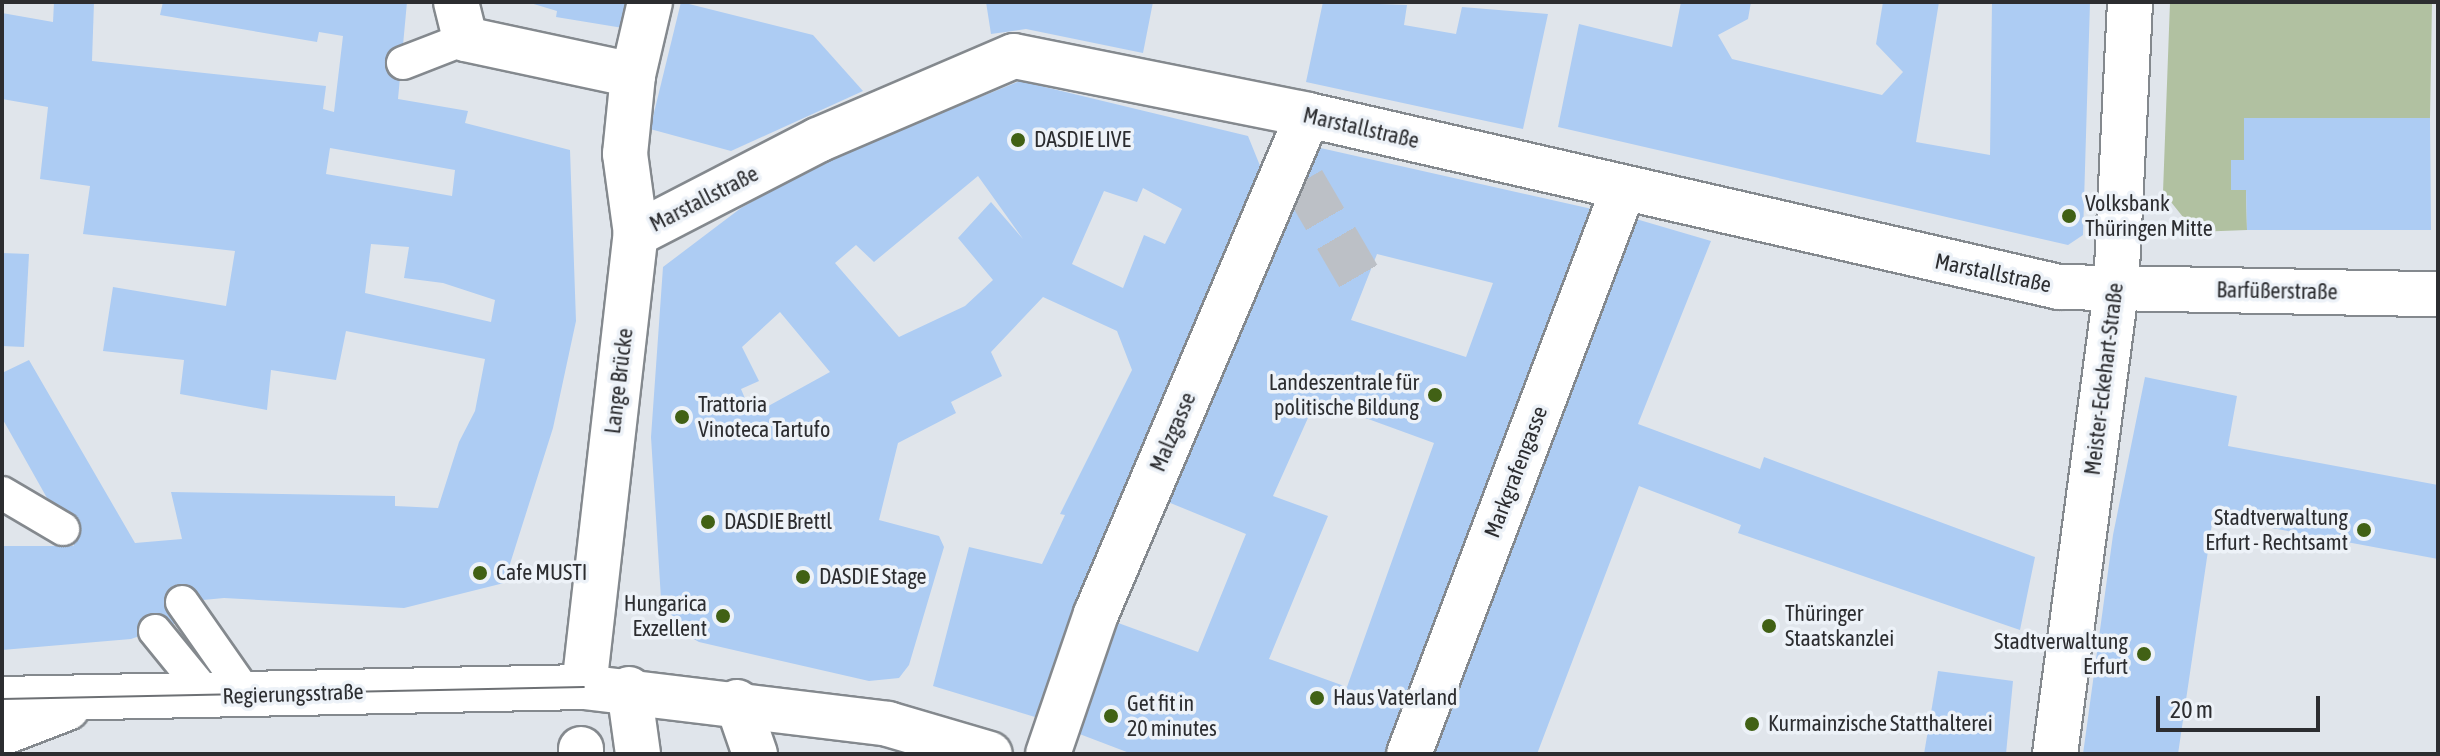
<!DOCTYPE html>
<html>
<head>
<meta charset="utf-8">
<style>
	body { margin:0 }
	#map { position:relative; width:2440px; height:756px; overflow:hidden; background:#e0e5eb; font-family:"Asap Condensed",sans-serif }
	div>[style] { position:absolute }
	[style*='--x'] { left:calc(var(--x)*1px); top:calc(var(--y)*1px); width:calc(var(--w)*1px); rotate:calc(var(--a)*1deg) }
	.green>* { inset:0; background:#b1c1a1 }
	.building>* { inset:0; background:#adccf3 }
	.pedestrian-tunnel>* { height:44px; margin-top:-22px; transform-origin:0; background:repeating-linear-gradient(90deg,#bcc0c6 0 44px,transparent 0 66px) }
	.roads { filter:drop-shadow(2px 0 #84898e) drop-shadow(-2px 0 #84898e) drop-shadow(0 2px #84898e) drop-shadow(0 -2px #84898e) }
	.service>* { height:32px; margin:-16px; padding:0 16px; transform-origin:16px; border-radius:16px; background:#fff }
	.pedestrian>* { height:44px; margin:-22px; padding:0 22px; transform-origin:22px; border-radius:22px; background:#fff }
	.minor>* { height:44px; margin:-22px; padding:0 22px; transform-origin:22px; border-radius:22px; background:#fff }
	.tram>* { height:2px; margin:-1px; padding:0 1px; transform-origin:1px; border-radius:1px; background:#6d7074 }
	.dots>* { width:22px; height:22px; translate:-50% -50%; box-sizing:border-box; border:4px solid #edf2f8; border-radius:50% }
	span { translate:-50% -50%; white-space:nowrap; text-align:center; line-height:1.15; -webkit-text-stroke:7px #edf2f8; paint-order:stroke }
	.street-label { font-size:22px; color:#2c2d30 }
	.poi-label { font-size:22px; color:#2c2d30 }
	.left { translate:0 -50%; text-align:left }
	.right { translate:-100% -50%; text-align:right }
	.frame { position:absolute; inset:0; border:4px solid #2c2d30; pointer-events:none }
	.scale { position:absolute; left:2156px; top:696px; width:164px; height:36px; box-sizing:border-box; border:4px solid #2c2d30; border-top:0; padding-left:10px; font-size:24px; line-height:28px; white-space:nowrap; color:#2c2d30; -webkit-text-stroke:6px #edf2f8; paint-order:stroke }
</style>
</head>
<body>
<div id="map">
	<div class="green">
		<div style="clip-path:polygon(2170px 2px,2432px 2px,2430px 118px,2244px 118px,2244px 160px,2231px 161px,2231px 189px,2246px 190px,2247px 230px,2195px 232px,2163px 192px)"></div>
	</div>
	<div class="building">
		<div style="clip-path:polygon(evenodd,54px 2px,94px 2px,92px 61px,326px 86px,323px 109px,334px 112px,343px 36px,319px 32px,317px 42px,160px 15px,163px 2px,407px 2px,398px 99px,468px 111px,465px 123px,570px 150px,576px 321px,553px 428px,504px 583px,404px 608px,224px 598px,182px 602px,177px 623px,131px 639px,2px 650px,2px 546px,74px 546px,2px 418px,2px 373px,29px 360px,135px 543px,182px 539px,171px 492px,395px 496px,395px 506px,438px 508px,459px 442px,475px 411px,485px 359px,346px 331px,336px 380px,271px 370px,267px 410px,180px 394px,184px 360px,103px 351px,113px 287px,226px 306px,235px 251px,83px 234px,90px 186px,40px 179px,48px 107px,2px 99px,2px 13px,53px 22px,54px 2px,330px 148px,455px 170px,452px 196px,326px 174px,330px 148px,54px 2px,371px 244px,409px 247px,404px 278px,443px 283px,495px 300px,491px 322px,365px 293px,371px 244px)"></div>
		<div style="clip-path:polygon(527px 2px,629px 2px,623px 28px,556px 17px,557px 11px)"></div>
		<div style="clip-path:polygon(681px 2px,813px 35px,863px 91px,731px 151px,650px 129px)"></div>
		<div style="clip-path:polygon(986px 2px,1153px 2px,1143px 53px,1026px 29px,991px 34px)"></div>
		<div style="clip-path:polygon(1323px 2px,1407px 5px,1404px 25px,1456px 34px,1462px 7px,1548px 14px,1523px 129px,1306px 82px)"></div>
		<div style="clip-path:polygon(1681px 2px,1751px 2px,1748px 19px,1718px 35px,1732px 59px,1882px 95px,1903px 72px,1876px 44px,1883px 2px,1939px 2px,1916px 142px,1990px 155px,1992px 2px,2090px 2px,2083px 235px,2068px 245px,1558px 127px,1579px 24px,1672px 47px)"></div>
		<div style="clip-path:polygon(evenodd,1020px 81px,1248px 136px,1267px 183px,1035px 717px,933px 686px,969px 547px,1042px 564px,1065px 515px,1060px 514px,1132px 370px,1117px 331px,1043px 297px,991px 352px,1002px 376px,951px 402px,956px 413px,898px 443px,879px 520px,939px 536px,944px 547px,909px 665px,899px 678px,869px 681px,699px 642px,683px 633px,661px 599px,651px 437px,663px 267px,741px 208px,823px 161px,1020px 81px,978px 176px,1023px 239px,991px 202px,958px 238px,993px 280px,965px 306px,899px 337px,835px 263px,856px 245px,874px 262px,978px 176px,1020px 81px,1143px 188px,1182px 209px,1165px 244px,1144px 235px,1123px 288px,1072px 264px,1104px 191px,1137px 202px,1143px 188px,1020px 81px,780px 312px,830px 372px,752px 415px,741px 389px,759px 381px,742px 347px,780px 312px)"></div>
		<div style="clip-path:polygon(2244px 118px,2430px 118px,2431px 230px,2247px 230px,2246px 190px,2231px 190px,2231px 160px,2244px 160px)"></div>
		<div style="clip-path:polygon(evenodd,1316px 147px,1592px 209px,1511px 430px,1551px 445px,1636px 219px,1711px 241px,1638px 424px,1760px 469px,1764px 457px,2035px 557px,2020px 630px,1738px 533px,1741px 525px,1639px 486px,1537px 754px,1433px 754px,1543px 464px,1504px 449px,1395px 754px,1132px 754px,1069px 730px,1110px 620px,1198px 652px,1246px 534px,1168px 502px,1316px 147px,1377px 254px,1493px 283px,1466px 357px,1351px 320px,1377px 254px,1316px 147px,1316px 400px,1434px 443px,1347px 687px,1269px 659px,1328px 516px,1273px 496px,1316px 400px)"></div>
		<div style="clip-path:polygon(2px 253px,29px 254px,24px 347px,2px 346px)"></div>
		<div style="clip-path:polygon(2145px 377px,2237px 396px,2228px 446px,2438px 485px,2438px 559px,2213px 517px,2178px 754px,2083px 754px,2113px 535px)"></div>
		<div style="clip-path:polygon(1938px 671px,2013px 681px,2006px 754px,1924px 754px)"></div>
	</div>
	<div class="pedestrian-tunnel">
		<div style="--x:1303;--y:181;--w:121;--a:59.8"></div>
	</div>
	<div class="roads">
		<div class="service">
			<div style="--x:403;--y:63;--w:66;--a:-21.2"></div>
			<div style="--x:2;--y:493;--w:71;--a:30.5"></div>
			<div style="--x:182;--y:602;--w:113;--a:55"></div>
			<div style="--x:155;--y:631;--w:84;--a:50.8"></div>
		</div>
		<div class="pedestrian">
			<div style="--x:629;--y:689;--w:66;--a:82.1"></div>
			<div style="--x:737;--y:702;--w:55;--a:70.9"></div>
			<div style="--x:1409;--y:754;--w:603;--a:-69.22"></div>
		</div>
		<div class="minor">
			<div style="--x:456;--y:2;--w:38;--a:76"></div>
			<div style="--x:465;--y:39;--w:172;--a:12.1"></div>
			<div style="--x:636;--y:234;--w:205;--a:-27.3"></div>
			<div style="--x:818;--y:140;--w:213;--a:-23.2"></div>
			<div style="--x:1014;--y:56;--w:300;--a:11.3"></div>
			<div style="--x:1308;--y:115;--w:770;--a:12.9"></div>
			<div style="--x:2059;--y:287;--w:379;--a:1.1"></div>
			<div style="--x:584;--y:687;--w:456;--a:-83.5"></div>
			<div style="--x:636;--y:234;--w:81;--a:-97.8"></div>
			<div style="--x:625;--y:154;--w:79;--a:-84.2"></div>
			<div style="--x:633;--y:75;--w:75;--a:-76.9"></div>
			<div style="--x:2;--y:699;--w:582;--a:-1.18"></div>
			<div style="--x:584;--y:687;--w:306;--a:6.9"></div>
			<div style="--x:888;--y:724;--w:106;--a:16.4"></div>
			<div style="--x:2;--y:733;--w:70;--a:-21"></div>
			<div style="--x:581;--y:749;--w:5;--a:90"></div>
			<div style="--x:1048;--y:754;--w:148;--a:-71.1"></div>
			<div style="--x:1096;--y:614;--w:542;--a:-66.98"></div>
			<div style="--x:2055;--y:754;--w:469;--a:-82.5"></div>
			<div style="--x:2116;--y:289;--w:287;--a:-87.2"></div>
		</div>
	</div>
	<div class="tram">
		<div style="--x:2;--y:699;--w:582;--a:-1.18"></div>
	</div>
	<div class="dots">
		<div style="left:1018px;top:140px;background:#416115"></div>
		<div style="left:2069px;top:216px;background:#416115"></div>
		<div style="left:1435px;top:395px;background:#416115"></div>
		<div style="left:682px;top:417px;background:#416115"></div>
		<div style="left:708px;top:522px;background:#416115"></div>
		<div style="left:2364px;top:530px;background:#416115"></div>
		<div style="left:480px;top:573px;background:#416115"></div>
		<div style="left:803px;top:577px;background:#416115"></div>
		<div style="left:723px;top:616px;background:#416115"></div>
		<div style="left:1769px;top:626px;background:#416115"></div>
		<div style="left:2144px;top:654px;background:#416115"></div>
		<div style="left:1317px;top:698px;background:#416115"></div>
		<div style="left:1111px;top:716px;background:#416115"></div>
		<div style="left:1752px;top:724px;background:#416115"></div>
	</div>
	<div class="street-label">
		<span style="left:1361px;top:128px;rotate:13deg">Marstallstraße</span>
		<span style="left:704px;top:199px;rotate:-27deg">Marstallstraße</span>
		<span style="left:1993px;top:273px;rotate:12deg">Marstallstraße</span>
		<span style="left:2277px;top:291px;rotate:1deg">Barfüßerstraße</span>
		<span style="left:2104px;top:379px;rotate:-83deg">Meister-Eckehart-Straße</span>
		<span style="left:619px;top:381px;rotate:-83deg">Lange Brücke</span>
		<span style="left:1173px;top:432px;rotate:-67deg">Malzgasse</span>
		<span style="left:1516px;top:472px;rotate:-69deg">Markgrafengasse</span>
		<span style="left:293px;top:694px;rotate:-2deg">Regierungsstraße</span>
	</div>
	<div class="poi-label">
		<span class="left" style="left:1034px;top:140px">DASDIE LIVE</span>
		<span class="left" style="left:2085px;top:216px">Volksbank<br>Thüringen Mitte</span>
		<span class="right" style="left:1419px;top:395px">Landeszentrale für<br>politische Bildung</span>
		<span class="left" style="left:698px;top:417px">Trattoria<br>Vinoteca Tartufo</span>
		<span class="right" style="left:2348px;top:530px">Stadtverwaltung<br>Erfurt - Rechtsamt</span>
		<span class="left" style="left:724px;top:522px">DASDIE Brettl</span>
		<span class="left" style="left:496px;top:573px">Cafe MUSTI</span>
		<span class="left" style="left:819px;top:577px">DASDIE Stage</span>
		<span class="right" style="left:707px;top:616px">Hungarica<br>Exzellent</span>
		<span class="left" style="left:1785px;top:626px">Thüringer<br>Staatskanzlei</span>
		<span class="right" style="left:2128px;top:654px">Stadtverwaltung<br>Erfurt</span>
		<span class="left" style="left:1333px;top:698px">Haus Vaterland</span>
		<span class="left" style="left:1127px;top:716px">Get fit in<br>20 minutes</span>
		<span class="left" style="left:1768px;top:724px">Kurmainzische Statthalterei</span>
	</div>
	<div class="frame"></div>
	<div class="scale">20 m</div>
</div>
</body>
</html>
